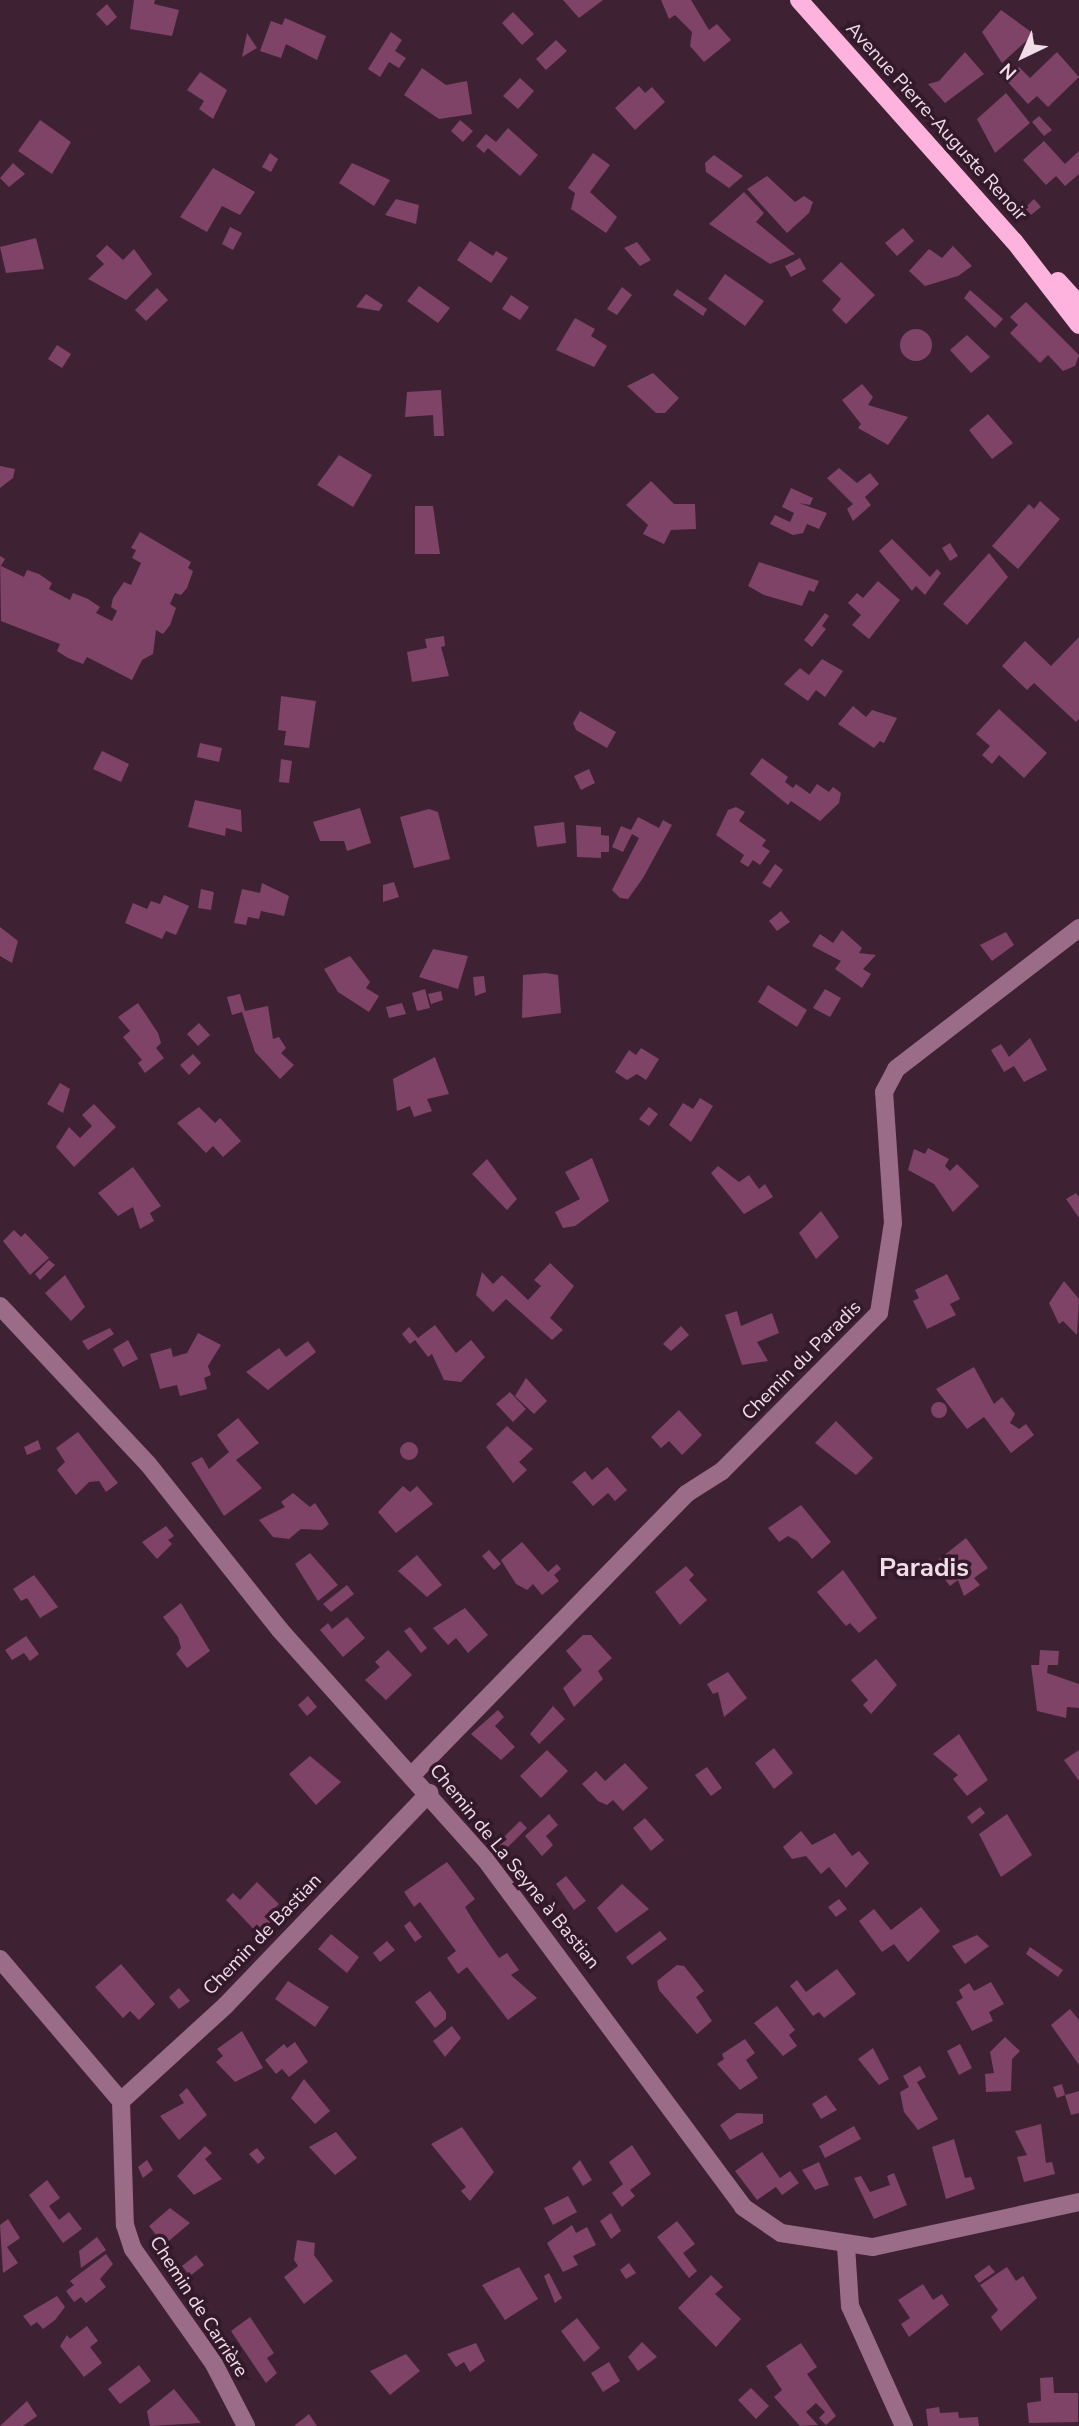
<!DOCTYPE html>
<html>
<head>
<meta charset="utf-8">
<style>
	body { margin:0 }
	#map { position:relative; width:1079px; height:2426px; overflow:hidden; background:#3e2233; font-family:"Nunito Sans",sans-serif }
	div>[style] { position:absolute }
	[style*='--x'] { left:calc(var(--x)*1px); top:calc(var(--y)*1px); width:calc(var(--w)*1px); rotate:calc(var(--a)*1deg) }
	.building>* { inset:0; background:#7e4367 }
	.round { border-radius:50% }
	.minor>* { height:18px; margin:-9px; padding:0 9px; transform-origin:9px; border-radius:9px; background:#9a6c87 }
	.major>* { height:18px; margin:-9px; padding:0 9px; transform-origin:9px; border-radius:9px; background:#feb2de }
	span { translate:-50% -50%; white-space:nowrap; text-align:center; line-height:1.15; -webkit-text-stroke:7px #331929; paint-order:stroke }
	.street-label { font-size:19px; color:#f0dde7 }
	.district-label { font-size:26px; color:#f0dde7; font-weight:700 }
	.north { position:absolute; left:988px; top:21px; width:70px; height:70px; -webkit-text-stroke:5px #331929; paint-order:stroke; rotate:224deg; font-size:19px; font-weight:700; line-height:28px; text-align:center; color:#f0dde7 }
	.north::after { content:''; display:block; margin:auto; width:24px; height:32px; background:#f0dde7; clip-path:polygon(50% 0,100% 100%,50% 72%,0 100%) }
</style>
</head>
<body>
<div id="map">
	<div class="building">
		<div style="clip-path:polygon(134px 0,155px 0,154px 4px,179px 10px,172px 36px,130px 29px)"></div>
		<div style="clip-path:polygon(563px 0,603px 0,579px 18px)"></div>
		<div style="clip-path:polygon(661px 0,691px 0,709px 30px,717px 24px,731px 40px,704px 62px,690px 46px,692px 32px,675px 15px,669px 19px)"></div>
		<div style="clip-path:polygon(107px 4px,117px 17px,107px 26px,96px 14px)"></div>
		<div style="clip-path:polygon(1001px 10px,1034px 34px,1002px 63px,982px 32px)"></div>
		<div style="clip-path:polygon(513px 12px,534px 34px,522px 45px,502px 23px)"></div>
		<div style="clip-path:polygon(285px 18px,326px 36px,317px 60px,286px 44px,281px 58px,260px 51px,271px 21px,282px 25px)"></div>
		<div style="clip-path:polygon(391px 32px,402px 40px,395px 51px,406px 58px,399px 68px,389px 62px,380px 77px,368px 69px)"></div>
		<div style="clip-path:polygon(247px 33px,257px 48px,242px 57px)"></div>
		<div style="clip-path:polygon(556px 40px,567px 51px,546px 70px,536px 59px)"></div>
		<div style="clip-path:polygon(965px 52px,984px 74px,945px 103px,928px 84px,939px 81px)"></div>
		<div style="clip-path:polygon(1057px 52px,1079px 77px,1048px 107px,1037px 96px,1028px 104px,1005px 79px,1019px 67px,1030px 78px)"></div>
		<div style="clip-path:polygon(422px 68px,446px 85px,467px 81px,472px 114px,439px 119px,404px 95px)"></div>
		<div style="clip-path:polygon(200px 72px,227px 90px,213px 119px,199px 109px,204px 101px,187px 90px)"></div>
		<div style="clip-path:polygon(520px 78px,534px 91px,518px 109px,503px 96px)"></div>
		<div style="clip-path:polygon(639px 86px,645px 93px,652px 87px,665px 102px,635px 130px,615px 108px)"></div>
		<div style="clip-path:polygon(1006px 93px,1030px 123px,995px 153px,977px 119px)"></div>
		<div style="clip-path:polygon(1039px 116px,1052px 130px,1044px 136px,1032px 122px)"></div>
		<div style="clip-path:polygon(40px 120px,71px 142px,52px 174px,18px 151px)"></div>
		<div style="clip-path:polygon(460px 120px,473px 131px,463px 142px,451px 131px)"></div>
		<div style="clip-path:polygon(508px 128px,538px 155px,520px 176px,488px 148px,484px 153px,476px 146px,486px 134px,496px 142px)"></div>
		<div style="clip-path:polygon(1044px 141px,1065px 164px,1079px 151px,1079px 174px,1065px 186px,1056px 176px,1046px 185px,1023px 160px)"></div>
		<div style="clip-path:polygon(270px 153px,278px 159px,271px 172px,262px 167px)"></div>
		<div style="clip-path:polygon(593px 153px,610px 165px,590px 192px,617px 217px,606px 233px,571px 209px,575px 193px,568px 188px)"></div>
		<div style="clip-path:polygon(714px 155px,743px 176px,729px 188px,706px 172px,705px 163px)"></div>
		<div style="clip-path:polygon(13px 163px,25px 174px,9px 187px,0 178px)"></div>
		<div style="clip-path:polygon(352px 163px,390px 180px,374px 206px,339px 183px)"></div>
		<div style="clip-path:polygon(213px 168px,255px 192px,240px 215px,222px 206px,207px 232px,180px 217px)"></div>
		<div style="clip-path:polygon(767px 176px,795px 202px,804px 196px,813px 202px,809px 213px,787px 233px,747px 189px)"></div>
		<div style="clip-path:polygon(744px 192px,764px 213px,756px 222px,795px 254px,770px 264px,709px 224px)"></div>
		<div style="clip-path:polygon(396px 199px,419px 205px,416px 224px,385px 215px)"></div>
		<div style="clip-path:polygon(1034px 199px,1041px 207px,1031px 215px,1025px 208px)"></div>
		<div style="clip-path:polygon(230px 227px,242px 233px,233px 250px,222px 244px)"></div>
		<div style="clip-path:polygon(903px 228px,914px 241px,897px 256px,885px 243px)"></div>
		<div style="clip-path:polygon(36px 238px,44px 269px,6px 273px,0 247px)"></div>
		<div style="clip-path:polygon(470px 241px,493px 256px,496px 251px,508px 258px,491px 283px,457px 260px)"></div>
		<div style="clip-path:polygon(637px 242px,651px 260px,640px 266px,624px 248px)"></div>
		<div style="clip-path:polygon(107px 245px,123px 260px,134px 249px,152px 274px,126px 300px,88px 279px,104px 264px,96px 256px)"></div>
		<div style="clip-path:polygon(953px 246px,972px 266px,958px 276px,925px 286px,909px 271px,929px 249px,942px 258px)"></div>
		<div style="clip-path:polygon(800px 258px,806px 269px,791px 277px,785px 266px)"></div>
		<div style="clip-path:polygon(841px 262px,875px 295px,846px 324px,832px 310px,841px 299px,822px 281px)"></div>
		<div style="clip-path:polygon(725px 274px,764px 301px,745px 326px,708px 299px)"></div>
		<div style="clip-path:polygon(419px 286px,450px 308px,438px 323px,407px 301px)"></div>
		<div style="clip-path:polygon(622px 287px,632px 295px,617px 315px,607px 309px)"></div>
		<div style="clip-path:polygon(157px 288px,168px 300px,146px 321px,135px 310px)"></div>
		<div style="clip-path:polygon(677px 289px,707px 309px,703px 316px,673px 295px)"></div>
		<div style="clip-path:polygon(970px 290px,1003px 319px,995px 328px,964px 298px)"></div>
		<div style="clip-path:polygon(366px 294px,383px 305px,379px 311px,356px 307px)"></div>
		<div style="clip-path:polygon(511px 295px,529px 307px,520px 320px,502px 309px)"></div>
		<div style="clip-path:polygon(1026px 302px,1079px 355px,1075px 366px,1063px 371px,1048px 355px,1040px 363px,1010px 333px,1018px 325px,1010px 317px)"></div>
		<div style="clip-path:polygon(575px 318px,595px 329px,591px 336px,607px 346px,594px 367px,556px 350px)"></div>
		<div class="round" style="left:900px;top:329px;width:32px;height:32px"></div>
		<div style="clip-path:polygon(967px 335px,990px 357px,971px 373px,950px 350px)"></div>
		<div style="clip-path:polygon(57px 345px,71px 354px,62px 368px,48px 359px)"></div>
		<div style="clip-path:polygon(653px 373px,679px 398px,665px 413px,656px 413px,627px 386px)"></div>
		<div style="clip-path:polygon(862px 384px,873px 397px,868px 405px,908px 417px,888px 445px,858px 428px,861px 424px,842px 400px)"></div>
		<div style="clip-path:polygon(441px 390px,444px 436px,434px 436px,433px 415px,405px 417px,407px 392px)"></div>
		<div style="clip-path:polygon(988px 414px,1013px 443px,992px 459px,969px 430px)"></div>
		<div style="clip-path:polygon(339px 455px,372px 475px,353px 507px,317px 485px)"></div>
		<div style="clip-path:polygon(0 466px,15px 469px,13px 478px,0 488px)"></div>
		<div style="clip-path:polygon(839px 468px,857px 483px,870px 473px,879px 484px,865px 497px,871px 505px,853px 521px,847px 509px,853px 504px,827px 478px)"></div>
		<div style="clip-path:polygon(651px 481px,674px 504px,695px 504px,696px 529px,671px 530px,664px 544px,643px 534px,648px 525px,626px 505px)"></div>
		<div style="clip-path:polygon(791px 488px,813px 498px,810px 505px,799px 503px,827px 513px,819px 529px,807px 524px,803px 533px,793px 535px,770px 524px,775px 515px,790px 522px,794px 513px,782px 507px)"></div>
		<div style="clip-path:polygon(1040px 501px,1060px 519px,1018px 569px,992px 546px,1029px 504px,1034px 509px)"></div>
		<div style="clip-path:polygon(415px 506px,433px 506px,440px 554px,415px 554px)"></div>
		<div style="clip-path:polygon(140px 532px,191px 562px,188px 568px,193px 571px,187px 588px,181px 595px,175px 593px,170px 604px,176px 608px,170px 625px,163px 634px,156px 630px,153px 654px,142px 660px,132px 680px,87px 657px,83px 664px,68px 658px,57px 651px,60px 644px,1px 621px,0 556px,5px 559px,1px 566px,24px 577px,27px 570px,39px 574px,52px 583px,49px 589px,70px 600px,73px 593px,88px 599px,100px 607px,96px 613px,112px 621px,117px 611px,111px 607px,113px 598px,124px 582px,131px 585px,141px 563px,132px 558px,136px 550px,131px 548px)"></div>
		<div style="clip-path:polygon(892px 539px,930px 577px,937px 569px,941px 573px,925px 595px,916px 586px,912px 591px,879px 551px)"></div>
		<div style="clip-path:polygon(950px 543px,958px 556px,950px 561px,942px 548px)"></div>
		<div style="clip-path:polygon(989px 553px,1008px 577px,967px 625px,943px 604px)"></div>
		<div style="clip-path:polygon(759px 562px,819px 581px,814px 592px,809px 590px,802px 606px,764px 595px,748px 586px)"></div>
		<div style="clip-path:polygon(878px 581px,900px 600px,869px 639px,852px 625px,861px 615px,848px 603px,857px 593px,863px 598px)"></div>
		<div style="clip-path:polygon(825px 613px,829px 616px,822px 626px,826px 629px,812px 647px,804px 640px)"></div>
		<div style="clip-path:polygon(444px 636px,445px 646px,441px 647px,449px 676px,412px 682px,407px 652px,427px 648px,425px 639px)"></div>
		<div style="clip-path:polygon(1079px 637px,1079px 719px,1076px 722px,1034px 683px,1027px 690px,1002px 666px,1025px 641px,1051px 666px)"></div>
		<div style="clip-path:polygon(822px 659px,843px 671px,825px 697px,816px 690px,808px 701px,784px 684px,800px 668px,809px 675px)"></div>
		<div style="clip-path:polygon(281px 696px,316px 701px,309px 748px,284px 745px,286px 731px,278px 730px)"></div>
		<div style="clip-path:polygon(853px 706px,866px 717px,872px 710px,897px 718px,884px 743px,880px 741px,874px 748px,838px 724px)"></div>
		<div style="clip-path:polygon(999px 709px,1047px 753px,1024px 778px,999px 755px,992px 764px,982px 755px,990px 746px,976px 734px)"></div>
		<div style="clip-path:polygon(580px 711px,616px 732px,607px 748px,576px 730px,573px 723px)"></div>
		<div style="clip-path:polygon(200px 743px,222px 748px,219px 762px,197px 757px)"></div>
		<div style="clip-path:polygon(102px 751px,129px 764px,121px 782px,93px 769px)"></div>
		<div style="clip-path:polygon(762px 758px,788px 777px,785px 782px,793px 788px,796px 784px,810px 794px,817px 784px,829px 792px,833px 787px,841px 793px,839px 803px,820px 821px,791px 801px,788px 805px,750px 774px)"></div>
		<div style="clip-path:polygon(281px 759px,292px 761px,289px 783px,279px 782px)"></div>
		<div style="clip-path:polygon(589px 769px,595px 783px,581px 790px,574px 776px)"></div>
		<div style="clip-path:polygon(195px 800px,241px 810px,242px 832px,226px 828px,225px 836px,188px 827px)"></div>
		<div style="clip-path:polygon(736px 807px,745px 812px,739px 821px,766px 840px,762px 846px,770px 851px,760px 865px,753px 860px,748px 867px,740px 862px,744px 855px,716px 835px,728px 810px)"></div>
		<div style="clip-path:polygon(360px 808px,371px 843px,347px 851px,344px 841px,320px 841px,313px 822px)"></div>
		<div style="clip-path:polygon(429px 809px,438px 812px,450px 859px,414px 868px,400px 817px)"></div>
		<div style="clip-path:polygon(638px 817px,659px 828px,663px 820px,672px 825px,643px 878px,628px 899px,620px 898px,612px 890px,639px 838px,632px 834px,623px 852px,612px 847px,621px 826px,631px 830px)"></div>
		<div style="clip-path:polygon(564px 822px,566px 843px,537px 847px,534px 826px)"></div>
		<div style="clip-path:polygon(576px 825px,601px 827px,601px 835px,609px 836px,609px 852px,601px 852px,601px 858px,577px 857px)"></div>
		<div style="clip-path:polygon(775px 864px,783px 870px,770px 888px,762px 883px)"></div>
		<div style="clip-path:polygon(394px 882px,399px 897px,383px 902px,383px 885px)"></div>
		<div style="clip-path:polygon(262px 883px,289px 896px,284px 916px,261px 911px,259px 919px,248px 917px,246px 925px,234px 923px,242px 889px,260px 893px)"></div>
		<div style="clip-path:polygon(201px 889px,214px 892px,211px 910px,198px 908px)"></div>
		<div style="clip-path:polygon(164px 895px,189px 906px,176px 935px,166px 931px,162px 939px,125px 923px,133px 903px,147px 909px,151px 901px,160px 904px)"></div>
		<div style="clip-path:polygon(781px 911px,790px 922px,777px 931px,769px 921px)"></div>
		<div style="clip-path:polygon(0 927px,18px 941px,12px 963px,0 956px)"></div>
		<div style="clip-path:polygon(842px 930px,862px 948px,859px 953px,876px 955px,863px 969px,871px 974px,862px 988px,835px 969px,841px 961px,812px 946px,820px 934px,833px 943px)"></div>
		<div style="clip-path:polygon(1006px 932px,1014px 945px,992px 961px,980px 945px)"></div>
		<div style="clip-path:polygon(433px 949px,468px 956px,458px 989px,419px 977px)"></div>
		<div style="clip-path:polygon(350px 956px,370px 982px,366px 988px,379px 996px,369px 1012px,338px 992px,324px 969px)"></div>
		<div style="clip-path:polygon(546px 973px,558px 975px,561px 1013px,522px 1018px,523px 975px)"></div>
		<div style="clip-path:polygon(484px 976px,486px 992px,475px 996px,473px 977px)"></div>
		<div style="clip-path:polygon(768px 985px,807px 1010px,797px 1027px,758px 1002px)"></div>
		<div style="clip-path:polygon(425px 989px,430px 1008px,417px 1011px,412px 993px)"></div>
		<div style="clip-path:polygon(825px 989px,841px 998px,830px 1017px,813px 1008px)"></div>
		<div style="clip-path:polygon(441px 991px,443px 1000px,431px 1004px,428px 994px)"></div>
		<div style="clip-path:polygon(240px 994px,245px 1011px,268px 1006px,273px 1039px,279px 1037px,286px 1048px,281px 1053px,294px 1065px,280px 1079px,255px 1052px,242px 1012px,232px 1015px,227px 997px)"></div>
		<div style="clip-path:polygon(138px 1003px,158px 1033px,161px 1043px,156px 1048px,164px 1058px,145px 1073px,138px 1063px,142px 1060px,123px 1037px,130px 1031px,118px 1017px)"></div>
		<div style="clip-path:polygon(402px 1003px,406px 1014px,389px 1018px,386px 1007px)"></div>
		<div style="clip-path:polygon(199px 1023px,210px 1035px,198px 1046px,187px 1034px)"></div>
		<div style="clip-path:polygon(1030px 1038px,1047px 1070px,1024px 1082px,1014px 1066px,1004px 1072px,991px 1050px,1001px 1044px,1009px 1057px)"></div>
		<div style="clip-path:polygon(641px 1048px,659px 1059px,646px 1080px,637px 1074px,627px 1080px,615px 1072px,629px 1050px,636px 1055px)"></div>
		<div style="clip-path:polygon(193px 1054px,201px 1063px,189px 1075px,180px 1065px)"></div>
		<div style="clip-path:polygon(435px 1057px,449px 1094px,427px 1099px,432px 1111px,414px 1117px,410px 1106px,397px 1111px,393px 1079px)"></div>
		<div style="clip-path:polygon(60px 1083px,70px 1089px,63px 1113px,47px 1104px)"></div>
		<div style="clip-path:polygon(700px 1098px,713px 1106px,691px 1142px,669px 1125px,683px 1103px,693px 1109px)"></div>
		<div style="clip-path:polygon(94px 1104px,116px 1127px,74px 1167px,56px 1147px,69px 1127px,80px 1138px,92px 1126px,82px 1115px)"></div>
		<div style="clip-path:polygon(199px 1107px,215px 1123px,220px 1118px,241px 1141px,223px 1157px,213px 1146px,206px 1153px,177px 1123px)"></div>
		<div style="clip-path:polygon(649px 1107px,658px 1114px,649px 1126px,639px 1119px)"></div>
		<div style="clip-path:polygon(928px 1148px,949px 1159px,945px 1166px,950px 1171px,957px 1164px,979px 1186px,953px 1212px,934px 1184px,908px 1170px,914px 1149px,925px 1154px)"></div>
		<div style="clip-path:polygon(592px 1158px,609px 1201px,575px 1226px,563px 1228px,555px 1212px,580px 1199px,565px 1172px)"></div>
		<div style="clip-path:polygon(487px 1159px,517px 1199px,507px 1210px,472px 1174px)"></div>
		<div style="clip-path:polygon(718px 1166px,739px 1182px,749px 1175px,759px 1189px,765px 1184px,773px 1197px,744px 1214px,711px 1173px)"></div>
		<div style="clip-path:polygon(133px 1167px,161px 1206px,150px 1213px,154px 1221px,140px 1229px,133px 1207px,118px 1216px,98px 1193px)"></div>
		<div style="clip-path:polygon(1076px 1193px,1079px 1197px,1079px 1218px,1066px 1199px)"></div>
		<div style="clip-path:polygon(821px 1211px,839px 1237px,816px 1259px,799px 1233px)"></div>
		<div style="clip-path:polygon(14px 1230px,21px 1237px,25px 1233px,49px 1258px,30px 1275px,3px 1241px)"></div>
		<div style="clip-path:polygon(49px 1260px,55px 1265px,40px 1280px,35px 1274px)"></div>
		<div style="clip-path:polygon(550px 1263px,574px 1286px,550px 1318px,563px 1330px,552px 1340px,506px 1299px,493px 1312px,476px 1295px,482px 1272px,493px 1284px,502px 1275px,528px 1300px,541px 1286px,534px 1280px)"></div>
		<div style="clip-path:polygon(947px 1274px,960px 1299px,950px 1304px,956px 1315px,927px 1329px,913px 1301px,919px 1298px,915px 1290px)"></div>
		<div style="clip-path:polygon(65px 1275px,85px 1307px,71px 1321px,45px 1293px)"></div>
		<div style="clip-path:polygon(1064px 1281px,1079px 1299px,1077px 1335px,1063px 1321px,1059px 1324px,1049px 1303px)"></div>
		<div style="clip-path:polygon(737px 1311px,741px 1326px,772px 1313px,779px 1333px,757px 1342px,768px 1361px,742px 1365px,725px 1315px)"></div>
		<div style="clip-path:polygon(435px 1325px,456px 1353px,471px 1340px,485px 1357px,461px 1382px,444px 1380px,432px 1354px,428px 1357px,415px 1340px,410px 1344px,402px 1334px,409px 1327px,418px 1338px)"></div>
		<div style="clip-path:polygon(681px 1326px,689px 1335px,671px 1351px,663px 1344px)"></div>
		<div style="clip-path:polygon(110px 1328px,114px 1334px,88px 1350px,82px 1341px)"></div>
		<div style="clip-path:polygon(198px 1333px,221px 1345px,208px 1366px,211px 1375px,204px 1378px,207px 1389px,180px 1396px,177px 1385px,160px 1389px,150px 1354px,171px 1348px,173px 1357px,187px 1353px)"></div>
		<div style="clip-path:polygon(128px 1340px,138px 1359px,123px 1367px,113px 1349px)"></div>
		<div style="clip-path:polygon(308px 1341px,316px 1352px,268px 1390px,246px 1372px,279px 1348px,286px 1357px)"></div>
		<div style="clip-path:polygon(974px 1367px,994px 1404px,1002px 1397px,1015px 1414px,1010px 1423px,1019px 1429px,1026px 1424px,1034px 1435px,1011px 1453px,984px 1417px,967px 1429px,936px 1389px)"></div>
		<div style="clip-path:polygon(526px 1378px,547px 1401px,534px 1414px,515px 1396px)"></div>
		<div style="clip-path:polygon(510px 1392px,526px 1409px,513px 1422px,496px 1404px)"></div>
		<div class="round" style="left:931px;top:1402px;width:16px;height:16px"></div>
		<div style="clip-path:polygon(679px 1410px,702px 1435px,682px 1455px,669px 1441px,661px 1448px,651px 1437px)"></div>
		<div style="clip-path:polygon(238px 1418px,259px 1443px,236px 1460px,262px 1488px,224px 1516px,191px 1463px,202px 1457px,209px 1469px,229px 1452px,217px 1435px)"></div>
		<div style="clip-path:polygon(836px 1421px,873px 1458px,856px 1475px,815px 1443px)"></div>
		<div style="clip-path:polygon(507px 1426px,533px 1449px,519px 1462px,527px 1470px,513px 1483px,486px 1447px)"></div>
		<div style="clip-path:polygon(78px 1432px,118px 1483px,106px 1492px,99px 1481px,89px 1482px,76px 1495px,57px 1470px,65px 1462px,56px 1448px)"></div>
		<div style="clip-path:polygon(38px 1440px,41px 1449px,27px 1455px,24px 1447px)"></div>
		<div class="round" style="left:400px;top:1442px;width:18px;height:18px"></div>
		<div style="clip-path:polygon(607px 1467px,627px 1490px,615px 1501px,608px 1493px,593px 1506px,572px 1482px,585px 1471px,592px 1480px)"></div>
		<div style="clip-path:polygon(403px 1486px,410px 1492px,417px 1486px,433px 1504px,396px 1533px,378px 1512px)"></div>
		<div style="clip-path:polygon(293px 1493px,310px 1507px,315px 1503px,329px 1524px,322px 1530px,301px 1529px,289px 1539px,273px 1537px,259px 1520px,285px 1507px,281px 1502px)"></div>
		<div style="clip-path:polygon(801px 1505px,831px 1542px,812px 1559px,797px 1541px,788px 1536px,779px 1542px,768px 1528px)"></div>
		<div style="clip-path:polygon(166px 1526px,174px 1536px,168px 1540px,172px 1544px,157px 1559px,142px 1542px)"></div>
		<div style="clip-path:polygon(966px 1538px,988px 1568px,974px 1578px,980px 1585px,964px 1596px,958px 1580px,950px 1586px,933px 1564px)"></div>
		<div style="clip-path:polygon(522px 1542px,548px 1572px,557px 1564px,561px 1569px,554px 1575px,559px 1581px,542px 1595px,533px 1584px,527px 1590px,516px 1584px,501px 1560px)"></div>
		<div style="clip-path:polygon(489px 1550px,501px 1564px,494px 1570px,482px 1556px)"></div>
		<div style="clip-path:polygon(310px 1553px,338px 1585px,318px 1601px,295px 1564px)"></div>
		<div style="clip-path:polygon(417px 1555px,442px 1585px,427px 1597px,398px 1571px)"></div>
		<div style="clip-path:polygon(686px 1566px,694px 1575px,689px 1580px,707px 1600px,680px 1625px,655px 1592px)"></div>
		<div style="clip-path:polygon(843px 1570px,877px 1618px,859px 1633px,850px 1623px,846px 1626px,817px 1592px)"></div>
		<div style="clip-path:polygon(34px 1575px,58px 1607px,40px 1618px,27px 1598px,21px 1601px,13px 1589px)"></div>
		<div style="clip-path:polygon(347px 1585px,354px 1594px,331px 1612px,323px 1604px)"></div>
		<div style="clip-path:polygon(181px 1603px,210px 1651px,187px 1668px,176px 1654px,181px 1648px,178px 1637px,163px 1617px)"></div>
		<div style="clip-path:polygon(465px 1608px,488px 1635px,468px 1653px,456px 1638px,448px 1645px,433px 1628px)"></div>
		<div style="clip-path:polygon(347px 1617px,365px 1638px,343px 1657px,320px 1630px,328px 1623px,332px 1629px)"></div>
		<div style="clip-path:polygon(410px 1627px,427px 1648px,421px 1653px,404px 1631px)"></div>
		<div style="clip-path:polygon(583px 1635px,591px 1635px,612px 1658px,598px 1671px,603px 1679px,574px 1707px,563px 1688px,582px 1670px,566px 1651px)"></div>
		<div style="clip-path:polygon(26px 1636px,39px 1654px,30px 1661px,24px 1653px,12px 1660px,5px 1650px)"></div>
		<div style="clip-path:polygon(388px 1650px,412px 1675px,386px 1700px,365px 1680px,380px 1667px,375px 1662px)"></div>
		<div style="clip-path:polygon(1040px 1650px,1059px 1651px,1058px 1665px,1048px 1665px,1047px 1673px,1079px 1684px,1079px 1708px,1067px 1707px,1066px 1718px,1037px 1711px,1031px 1665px,1039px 1665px)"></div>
		<div style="clip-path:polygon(876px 1659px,897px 1685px,871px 1714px,863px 1705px,868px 1700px,851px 1680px)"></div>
		<div style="clip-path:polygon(728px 1672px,747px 1698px,724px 1717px,718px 1692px,713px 1694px,707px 1684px)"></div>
		<div style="clip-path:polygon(308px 1696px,317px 1707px,307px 1716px,298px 1705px)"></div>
		<div style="clip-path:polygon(553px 1706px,565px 1719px,539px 1744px,530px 1734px)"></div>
		<div style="clip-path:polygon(498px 1710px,504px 1717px,495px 1726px,515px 1747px,501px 1760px,471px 1734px)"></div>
		<div style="clip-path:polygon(959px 1734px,988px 1780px,967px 1796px,953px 1779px,958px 1775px,933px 1754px)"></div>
		<div style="clip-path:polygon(774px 1748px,793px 1773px,774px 1789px,755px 1763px)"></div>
		<div style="clip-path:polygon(547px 1750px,568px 1771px,541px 1798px,520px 1776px)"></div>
		<div style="clip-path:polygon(1079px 1750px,1079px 1781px,1064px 1760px)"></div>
		<div style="clip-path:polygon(310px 1756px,341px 1782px,316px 1805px,289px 1774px)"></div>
		<div style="clip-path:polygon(625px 1763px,648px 1788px,623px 1811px,613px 1800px,607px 1805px,598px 1801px,582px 1784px,596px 1771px,605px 1781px)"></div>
		<div style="clip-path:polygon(707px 1767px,722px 1788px,711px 1796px,695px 1775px)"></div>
		<div style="clip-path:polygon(980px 1807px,985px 1813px,972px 1824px,967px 1817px)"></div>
		<div style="clip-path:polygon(549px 1814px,558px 1825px,546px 1836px,553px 1845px,542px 1856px,525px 1836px)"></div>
		<div style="clip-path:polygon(1007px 1814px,1032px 1855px,1001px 1877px,979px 1834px)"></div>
		<div style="clip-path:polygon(645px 1818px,664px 1840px,651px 1851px,633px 1828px)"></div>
		<div style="clip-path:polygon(520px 1821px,527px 1828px,505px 1850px,498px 1843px)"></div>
		<div style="clip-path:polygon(801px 1831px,812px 1845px,835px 1833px,852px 1856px,859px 1851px,869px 1863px,846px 1888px,829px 1867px,821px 1874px,806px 1856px,792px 1859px,783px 1847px)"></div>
		<div style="clip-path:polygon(447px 1862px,475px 1899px,465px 1907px,474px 1922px,499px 1958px,507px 1953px,519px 1970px,511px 1975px,537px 1998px,508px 2020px,467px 1967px,458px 1974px,447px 1958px,456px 1951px,420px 1902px,414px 1907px,404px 1892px)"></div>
		<div style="clip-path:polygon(566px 1876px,586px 1901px,574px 1910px,556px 1884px)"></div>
		<div style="clip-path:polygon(257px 1882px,279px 1904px,273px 1910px,280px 1918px,261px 1937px,226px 1900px,233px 1893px,240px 1900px)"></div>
		<div style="clip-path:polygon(622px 1884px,649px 1909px,616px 1933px,597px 1908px)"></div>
		<div style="clip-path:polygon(839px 1899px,847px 1909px,836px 1917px,828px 1907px)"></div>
		<div style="clip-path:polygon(921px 1907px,940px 1931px,908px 1962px,894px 1944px,882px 1952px,859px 1921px,874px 1909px,891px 1930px)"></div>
		<div style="clip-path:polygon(410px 1921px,422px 1937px,415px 1942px,404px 1926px)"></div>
		<div style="clip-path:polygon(660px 1931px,667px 1939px,632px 1965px,626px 1957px)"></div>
		<div style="clip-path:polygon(331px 1934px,359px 1957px,347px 1973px,318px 1949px)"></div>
		<div style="clip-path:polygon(977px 1935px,989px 1946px,965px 1964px,952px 1946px)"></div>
		<div style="clip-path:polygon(387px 1941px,395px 1950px,380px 1962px,373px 1953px)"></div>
		<div style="clip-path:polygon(1030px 1947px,1063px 1970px,1058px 1977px,1026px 1954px)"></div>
		<div style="clip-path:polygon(121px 1964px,155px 2004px,139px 2020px,130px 2011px,123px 2018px,95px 1987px)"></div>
		<div style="clip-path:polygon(677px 1965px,684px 1966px,704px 1991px,696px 1997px,712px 2021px,697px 2034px,659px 1990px,657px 1981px)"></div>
		<div style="clip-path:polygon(837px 1969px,856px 1994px,824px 2018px,819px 2012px,813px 2016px,790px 1986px,797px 1980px,806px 1992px)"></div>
		<div style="clip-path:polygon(288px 1981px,329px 2007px,315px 2027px,275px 1999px)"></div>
		<div style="clip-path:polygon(991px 1982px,1004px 2004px,989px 2012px,993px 2021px,972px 2031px,956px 2002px,963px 1998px,959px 1990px,969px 1983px,974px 1991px)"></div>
		<div style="clip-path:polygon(179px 1988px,190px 2001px,179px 2009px,169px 1997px)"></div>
		<div style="clip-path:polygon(430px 1991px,446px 2012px,446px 2019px,435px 2028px,415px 2002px)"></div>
		<div style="clip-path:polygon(777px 2006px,795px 2030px,789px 2035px,797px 2046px,783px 2056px,754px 2023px)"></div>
		<div style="clip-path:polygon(1070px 2009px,1079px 2020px,1079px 2065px,1051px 2025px)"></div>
		<div style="clip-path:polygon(452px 2026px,461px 2038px,445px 2057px,433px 2041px)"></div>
		<div style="clip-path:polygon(242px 2031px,263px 2068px,235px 2082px,216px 2062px,223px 2056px,217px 2049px)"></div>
		<div style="clip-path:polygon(1005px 2037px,1020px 2051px,1012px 2059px,1011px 2091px,986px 2092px,985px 2074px,994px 2073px,990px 2052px)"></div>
		<div style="clip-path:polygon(745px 2039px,755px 2053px,746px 2060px,758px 2078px,740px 2090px,717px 2064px,724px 2059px,722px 2054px)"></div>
		<div style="clip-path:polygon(295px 2042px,308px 2062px,289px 2077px,282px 2069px,276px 2074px,265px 2060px,284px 2044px,287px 2048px)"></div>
		<div style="clip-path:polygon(960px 2044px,972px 2068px,959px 2075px,947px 2051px)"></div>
		<div style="clip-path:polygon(873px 2048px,889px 2079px,879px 2085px,858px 2059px)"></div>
		<div style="clip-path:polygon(920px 2066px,926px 2077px,917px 2082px,938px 2119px,918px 2130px,904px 2112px,900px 2092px,909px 2087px,903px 2076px)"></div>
		<div style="clip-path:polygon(304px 2079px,330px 2111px,315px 2124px,291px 2098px)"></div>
		<div style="clip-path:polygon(1062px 2084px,1065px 2095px,1079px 2091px,1079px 2113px,1071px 2115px,1065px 2095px,1057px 2098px,1053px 2087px)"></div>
		<div style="clip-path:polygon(187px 2088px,207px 2115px,179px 2140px,160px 2116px,184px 2103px,179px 2095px)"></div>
		<div style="clip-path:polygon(826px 2095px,837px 2110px,821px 2119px,812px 2104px)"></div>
		<div style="clip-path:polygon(737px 2113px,763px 2114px,763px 2123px,730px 2140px,720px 2125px)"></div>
		<div style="clip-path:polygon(1041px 2124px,1046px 2163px,1052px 2162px,1055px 2174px,1024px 2182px,1017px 2157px,1027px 2155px,1015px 2131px)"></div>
		<div style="clip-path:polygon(854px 2126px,861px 2139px,825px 2158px,819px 2146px)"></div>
		<div style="clip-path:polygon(462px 2127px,494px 2172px,470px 2201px,461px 2191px,466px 2187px,431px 2144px)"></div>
		<div style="clip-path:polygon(336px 2132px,357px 2158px,335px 2175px,309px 2147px)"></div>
		<div style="clip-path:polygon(954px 2139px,965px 2178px,971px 2177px,975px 2189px,946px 2199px,932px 2147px)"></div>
		<div style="clip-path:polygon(632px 2145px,651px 2174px,630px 2190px,635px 2196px,622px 2207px,612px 2193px,623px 2184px,609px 2162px)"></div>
		<div style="clip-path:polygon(205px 2146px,212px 2153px,205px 2159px,222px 2179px,194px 2195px,177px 2176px)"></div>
		<div style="clip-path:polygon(257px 2148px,265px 2158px,258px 2164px,249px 2154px)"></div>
		<div style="clip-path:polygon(762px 2152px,780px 2178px,790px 2171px,799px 2183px,782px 2195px,776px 2187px,757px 2200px,735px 2171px)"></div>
		<div style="clip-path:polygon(147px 2160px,153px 2170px,143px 2178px,138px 2167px)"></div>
		<div style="clip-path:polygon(580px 2160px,592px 2180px,583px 2186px,572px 2168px)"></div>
		<div style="clip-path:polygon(819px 2162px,829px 2185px,815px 2190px,802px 2170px)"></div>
		<div style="clip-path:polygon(894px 2173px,907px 2205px,874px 2219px,854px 2178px,861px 2176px,870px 2192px,890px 2185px,887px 2176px)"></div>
		<div style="clip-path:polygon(47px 2180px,60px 2198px,49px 2206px,59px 2220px,69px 2212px,82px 2229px,63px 2243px,29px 2195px)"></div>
		<div style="clip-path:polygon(568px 2196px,577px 2212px,553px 2225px,544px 2208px)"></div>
		<div style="clip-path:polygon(170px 2208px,190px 2223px,164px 2245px,149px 2226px)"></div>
		<div style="clip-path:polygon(611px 2213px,621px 2231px,611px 2239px,600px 2221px)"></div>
		<div style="clip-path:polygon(8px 2219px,20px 2238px,7px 2247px,18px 2263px,3px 2273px,0 2225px)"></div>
		<div style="clip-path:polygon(677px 2221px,695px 2244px,683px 2253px,697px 2271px,689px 2278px,657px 2237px)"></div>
		<div style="clip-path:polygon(572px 2225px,576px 2233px,587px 2227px,596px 2245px,573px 2256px,578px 2265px,563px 2272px,547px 2243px)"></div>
		<div style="clip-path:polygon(97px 2237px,106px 2250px,81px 2268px,79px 2251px)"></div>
		<div style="clip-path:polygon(297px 2240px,315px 2243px,314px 2255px,333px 2281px,304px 2304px,284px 2277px,298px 2266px,294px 2260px)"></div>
		<div style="clip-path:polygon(106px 2254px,113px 2264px,100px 2279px,106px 2287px,86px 2303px,81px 2297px,74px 2302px,66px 2291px,74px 2285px,70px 2281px)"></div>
		<div style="clip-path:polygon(196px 2255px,204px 2265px,190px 2276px,182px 2266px)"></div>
		<div style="clip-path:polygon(629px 2263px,636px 2273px,626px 2279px,620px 2270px)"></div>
		<div style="clip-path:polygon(989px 2265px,995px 2272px,979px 2283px,974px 2276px)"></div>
		<div style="clip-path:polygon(519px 2267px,538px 2299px,505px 2320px,482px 2285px)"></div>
		<div style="clip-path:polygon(1007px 2267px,1016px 2281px,1023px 2276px,1037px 2298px,1001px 2331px,991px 2317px,998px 2310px,980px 2285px)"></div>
		<div style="clip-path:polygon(549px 2273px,562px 2298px,555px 2303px,544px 2276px)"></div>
		<div style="clip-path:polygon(711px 2275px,723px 2287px,715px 2294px,741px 2319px,716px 2347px,678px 2308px)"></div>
		<div style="clip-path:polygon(923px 2284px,933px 2300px,942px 2294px,949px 2305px,909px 2337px,901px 2324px,910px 2318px,898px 2300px)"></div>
		<div style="clip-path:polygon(57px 2296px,65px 2307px,55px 2320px,43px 2329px,37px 2322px,31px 2326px,23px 2316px)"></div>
		<div style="clip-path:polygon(250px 2317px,274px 2353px,267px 2358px,277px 2373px,266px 2383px,231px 2331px)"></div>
		<div style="clip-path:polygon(577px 2318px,600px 2348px,584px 2362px,561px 2331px)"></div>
		<div style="clip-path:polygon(87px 2326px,98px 2341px,90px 2347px,102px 2363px,84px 2377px,60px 2346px,67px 2335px,70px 2339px)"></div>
		<div style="clip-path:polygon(642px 2342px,657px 2357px,638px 2371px,628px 2357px)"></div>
		<div style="clip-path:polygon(476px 2343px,485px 2361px,470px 2372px,464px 2362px,456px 2367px,447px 2354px)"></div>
		<div style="clip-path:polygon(801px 2343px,817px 2367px,807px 2374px,836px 2416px,826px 2425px,819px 2418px,825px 2412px,816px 2403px,806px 2412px,818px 2425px,800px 2426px,774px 2397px,782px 2390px,766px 2366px)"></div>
		<div style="clip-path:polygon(406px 2354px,420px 2371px,390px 2395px,370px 2371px)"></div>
		<div style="clip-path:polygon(609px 2362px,620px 2381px,603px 2392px,591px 2373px)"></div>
		<div style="clip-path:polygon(139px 2365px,151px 2381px,120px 2404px,108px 2389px)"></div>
		<div style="clip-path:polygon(1053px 2377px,1054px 2393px,1078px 2393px,1078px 2422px,1029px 2423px,1027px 2403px,1041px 2401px,1040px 2378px)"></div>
		<div style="clip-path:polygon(751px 2388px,769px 2406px,756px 2419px,738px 2400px)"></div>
		<div style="clip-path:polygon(174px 2389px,201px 2423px,150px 2426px,147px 2411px)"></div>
		<div style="clip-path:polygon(27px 2401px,37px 2416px,23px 2426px,0 2426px)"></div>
		<div style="clip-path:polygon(939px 2407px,940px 2413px,958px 2412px,959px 2418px,978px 2417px,979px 2426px,928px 2426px,926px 2409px)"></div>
		<div style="clip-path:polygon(309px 2414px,317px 2426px,294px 2426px)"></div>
	</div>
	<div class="minor">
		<div style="--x:0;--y:1306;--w:216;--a:46.9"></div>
		<div style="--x:148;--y:1464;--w:212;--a:51.5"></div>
		<div style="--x:280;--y:1630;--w:307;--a:48.2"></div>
		<div style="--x:485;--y:1859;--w:433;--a:53.4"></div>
		<div style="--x:743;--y:2207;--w:46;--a:34.4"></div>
		<div style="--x:781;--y:2233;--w:93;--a:8.7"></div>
		<div style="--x:873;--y:2247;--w:211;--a:-12.3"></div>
		<div style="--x:413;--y:1774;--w:391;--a:-45.7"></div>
		<div style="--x:686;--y:1494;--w:43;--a:-32.6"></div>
		<div style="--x:722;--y:1471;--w:223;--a:-45.2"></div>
		<div style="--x:879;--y:1313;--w:91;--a:-81.2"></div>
		<div style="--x:893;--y:1223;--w:131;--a:-93.9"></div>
		<div style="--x:884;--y:1092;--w:26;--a:-62"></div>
		<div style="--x:896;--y:1069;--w:231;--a:-37.6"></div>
		<div style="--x:0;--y:1959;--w:187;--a:49.6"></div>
		<div style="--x:121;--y:2101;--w:124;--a:88.2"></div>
		<div style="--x:125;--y:2225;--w:25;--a:72"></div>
		<div style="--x:133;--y:2249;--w:141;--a:54.8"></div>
		<div style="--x:214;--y:2364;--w:70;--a:62.7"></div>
		<div style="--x:121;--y:2101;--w:142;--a:-42.4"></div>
		<div style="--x:226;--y:2005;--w:294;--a:-46.2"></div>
		<div style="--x:846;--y:2246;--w:60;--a:86.2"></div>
		<div style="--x:850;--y:2306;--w:132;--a:65.8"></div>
	</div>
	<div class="major">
		<div style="--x:799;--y:0;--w:323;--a:48.3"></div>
		<div style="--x:1014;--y:241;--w:106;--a:52.3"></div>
		<div style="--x:1058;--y:281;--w:31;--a:48"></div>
	</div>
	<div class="street-label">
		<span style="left:936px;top:122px;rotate:48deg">Avenue Pierre-Auguste Renoir</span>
		<span style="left:802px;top:1361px;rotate:-45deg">Chemin du Paradis</span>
		<span style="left:514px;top:1867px;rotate:51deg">Chemin de La Seyne à Bastian</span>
		<span style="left:263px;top:1935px;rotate:-46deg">Chemin de Bastian</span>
		<span style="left:198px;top:2307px;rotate:57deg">Chemin de Carrière</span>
	</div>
	<div class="district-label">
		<span style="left:924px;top:1568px">Paradis</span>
	</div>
	<div class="north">N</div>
</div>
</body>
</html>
